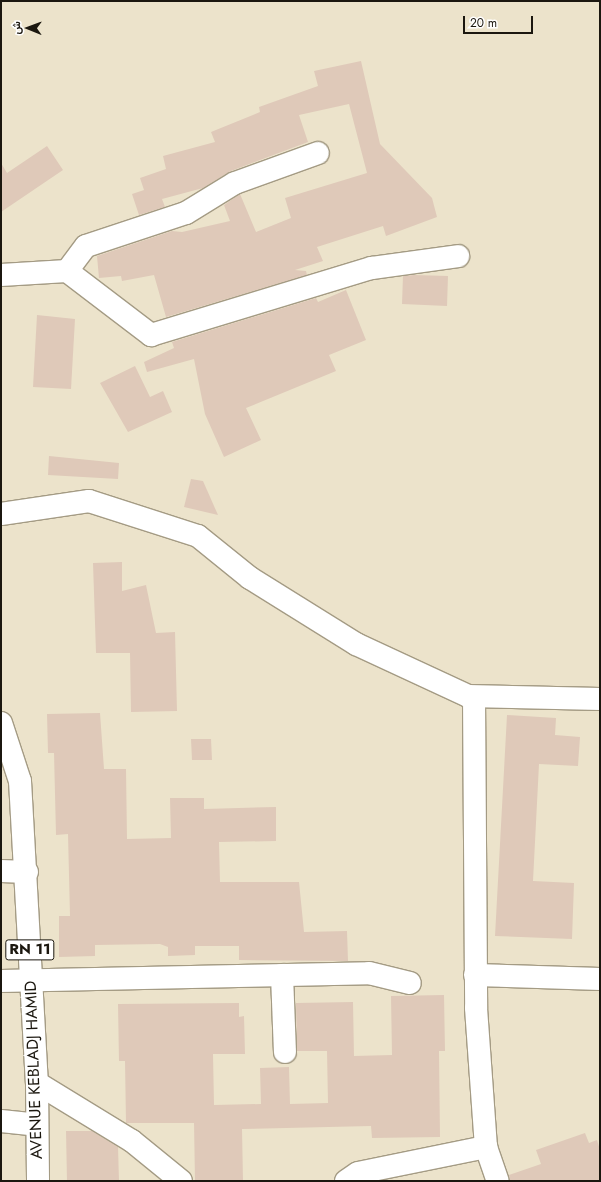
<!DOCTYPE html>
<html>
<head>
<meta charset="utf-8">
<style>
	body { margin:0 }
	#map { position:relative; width:601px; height:1182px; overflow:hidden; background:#ece3cb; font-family:Jost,Vazirmatn,sans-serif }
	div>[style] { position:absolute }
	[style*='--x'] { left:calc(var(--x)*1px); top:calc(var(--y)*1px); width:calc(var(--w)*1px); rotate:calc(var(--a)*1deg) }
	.building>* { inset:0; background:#dfc9b9 }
	.roads { filter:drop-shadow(1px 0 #a49b84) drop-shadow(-1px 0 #a49b84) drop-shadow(0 1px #a49b84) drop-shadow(0 -1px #a49b84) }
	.minor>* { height:22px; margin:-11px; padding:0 11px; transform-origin:11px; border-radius:11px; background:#fff }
	.major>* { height:22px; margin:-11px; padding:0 11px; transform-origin:11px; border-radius:11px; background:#fff }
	span { translate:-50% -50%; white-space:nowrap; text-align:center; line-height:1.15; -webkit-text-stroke:3px #fff; paint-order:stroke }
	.shield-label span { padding:1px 3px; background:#fff; border:1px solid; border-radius:3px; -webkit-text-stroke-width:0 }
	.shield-label { font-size:15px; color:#1b170f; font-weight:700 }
	.street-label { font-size:16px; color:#1b170f }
	.frame { position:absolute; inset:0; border:2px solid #1b170f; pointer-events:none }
	.north { position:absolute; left:8px; top:8px; width:40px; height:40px; -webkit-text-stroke:3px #fff; paint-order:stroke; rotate:271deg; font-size:11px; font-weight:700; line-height:16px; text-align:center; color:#1b170f }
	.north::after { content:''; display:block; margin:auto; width:14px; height:18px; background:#1b170f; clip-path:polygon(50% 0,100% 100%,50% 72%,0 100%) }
	.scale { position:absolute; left:463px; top:16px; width:70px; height:18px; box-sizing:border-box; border:2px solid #1b170f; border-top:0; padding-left:5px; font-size:12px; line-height:14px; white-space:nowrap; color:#1b170f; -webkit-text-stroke:3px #fff; paint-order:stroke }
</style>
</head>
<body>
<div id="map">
	<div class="building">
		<div style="clip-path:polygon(361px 61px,380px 144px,432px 198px,437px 217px,386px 236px,383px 226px,317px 247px,323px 261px,295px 270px,306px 271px,307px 275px,166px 317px,154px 275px,122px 281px,121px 276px,99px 278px,97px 256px,172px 231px,182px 232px,230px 221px,224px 205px,240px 194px,256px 232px,291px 218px,285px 198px,367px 173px,349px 104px,299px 115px,308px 142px,231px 171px,203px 188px,162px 199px,165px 207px,139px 215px,132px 194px,144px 190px,140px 178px,166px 169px,163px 156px,215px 142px,211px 132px,260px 112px,259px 107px,318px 86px,314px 71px)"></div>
		<div style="clip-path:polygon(47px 146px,63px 170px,1px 212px,1px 163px,7px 173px)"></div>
		<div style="clip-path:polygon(414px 275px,448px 276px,447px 306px,402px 304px,403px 276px)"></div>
		<div style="clip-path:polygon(346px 290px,366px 340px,329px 355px,336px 371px,246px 408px,261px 440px,224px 457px,205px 414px,194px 359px,147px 372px,144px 362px,174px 348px,172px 342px,316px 298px,318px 302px)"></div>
		<div style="clip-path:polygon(37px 315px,75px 319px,71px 389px,33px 387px)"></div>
		<div style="clip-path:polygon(135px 366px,150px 397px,163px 391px,172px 412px,128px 432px,100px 383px)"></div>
		<div style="clip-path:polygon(49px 456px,119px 463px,118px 479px,48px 475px)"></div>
		<div style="clip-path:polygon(191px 479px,203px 481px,218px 515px,184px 507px)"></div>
		<div style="clip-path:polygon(122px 562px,122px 591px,146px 585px,156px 633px,175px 632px,177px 711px,131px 712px,130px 653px,96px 653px,93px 563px)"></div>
		<div style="clip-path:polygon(100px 713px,104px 769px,126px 769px,127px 839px,171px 838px,170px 798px,204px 798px,204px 809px,276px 807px,276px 841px,219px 842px,220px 882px,299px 882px,304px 932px,347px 931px,348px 961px,239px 960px,239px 946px,195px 946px,195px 955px,168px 956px,168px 947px,160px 944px,95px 945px,95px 956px,59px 957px,59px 916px,70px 916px,68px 834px,56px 835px,54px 753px,48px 753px,47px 714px)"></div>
		<div style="clip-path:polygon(507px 715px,556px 718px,555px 735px,580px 737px,578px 766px,539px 764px,533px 881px,574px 883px,572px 939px,495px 936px)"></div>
		<div style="clip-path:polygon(191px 739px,211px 739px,212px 760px,192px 760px)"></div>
		<div style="clip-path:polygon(444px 995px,445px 1051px,439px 1051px,440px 1137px,372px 1138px,371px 1126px,242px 1129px,243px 1181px,195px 1181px,194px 1123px,126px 1123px,125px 1061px,119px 1061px,118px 1004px,239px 1003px,239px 1017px,244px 1016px,245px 1054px,213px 1054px,214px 1105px,261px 1104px,260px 1068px,289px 1067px,290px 1104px,328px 1103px,327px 1051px,297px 1051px,296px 1003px,353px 1002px,354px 1056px,392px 1055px,391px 996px)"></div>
		<div style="clip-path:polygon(66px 1131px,92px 1131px,118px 1147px,119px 1181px,67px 1181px)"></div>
		<div style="clip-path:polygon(585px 1133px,589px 1143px,597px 1140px,600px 1150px,600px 1181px,510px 1181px,509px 1175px,541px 1164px,536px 1150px)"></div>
	</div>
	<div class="roads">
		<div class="minor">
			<div style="--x:67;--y:271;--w:31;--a:-53"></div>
			<div style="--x:86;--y:246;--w:105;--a:-18.3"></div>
			<div style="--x:186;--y:213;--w:57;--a:-31.5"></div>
			<div style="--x:235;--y:183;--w:88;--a:-19.9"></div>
			<div style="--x:1;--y:275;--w:66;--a:-3.5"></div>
			<div style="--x:67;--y:271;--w:106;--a:37.3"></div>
			<div style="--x:151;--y:335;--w:231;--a:-16.9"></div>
			<div style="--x:372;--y:268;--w:87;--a:-7.9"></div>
			<div style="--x:1;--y:514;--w:89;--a:-8.4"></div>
			<div style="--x:89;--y:501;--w:114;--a:17.8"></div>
			<div style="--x:198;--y:536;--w:67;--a:38.9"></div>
			<div style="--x:250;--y:578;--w:125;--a:31.9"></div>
			<div style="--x:356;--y:644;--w:123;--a:24.9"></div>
			<div style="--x:468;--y:696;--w:132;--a:1.3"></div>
			<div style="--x:474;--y:697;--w:311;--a:89.6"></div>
			<div style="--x:476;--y:1008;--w:139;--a:85.9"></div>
			<div style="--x:486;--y:1147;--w:36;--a:71"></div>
			<div style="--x:1;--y:871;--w:26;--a:2"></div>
			<div style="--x:282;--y:975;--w:77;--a:87.8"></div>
			<div style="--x:475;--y:975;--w:125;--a:1.8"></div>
			<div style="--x:1;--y:981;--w:368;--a:-1.2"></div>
			<div style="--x:369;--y:973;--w:42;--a:13.7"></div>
			<div style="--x:37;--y:1083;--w:111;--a:31.4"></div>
			<div style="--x:132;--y:1141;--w:63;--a:39.2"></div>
			<div style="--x:1;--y:1121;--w:36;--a:6"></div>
			<div style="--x:346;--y:1181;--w:14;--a:-34"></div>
			<div style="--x:358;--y:1173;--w:131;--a:-11.5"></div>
		</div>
		<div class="major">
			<div style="--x:1;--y:723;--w:61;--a:71.9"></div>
			<div style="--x:20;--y:781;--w:302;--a:86.8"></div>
			<div style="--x:37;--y:1083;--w:98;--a:89.4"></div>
		</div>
	</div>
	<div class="shield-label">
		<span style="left:30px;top:950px">RN 11</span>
	</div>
	<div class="street-label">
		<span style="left:34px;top:1070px;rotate:-92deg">AVENUE KEBLADJ HAMID</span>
	</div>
	<div class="frame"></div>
	<div class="north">ش</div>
	<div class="scale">20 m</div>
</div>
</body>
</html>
